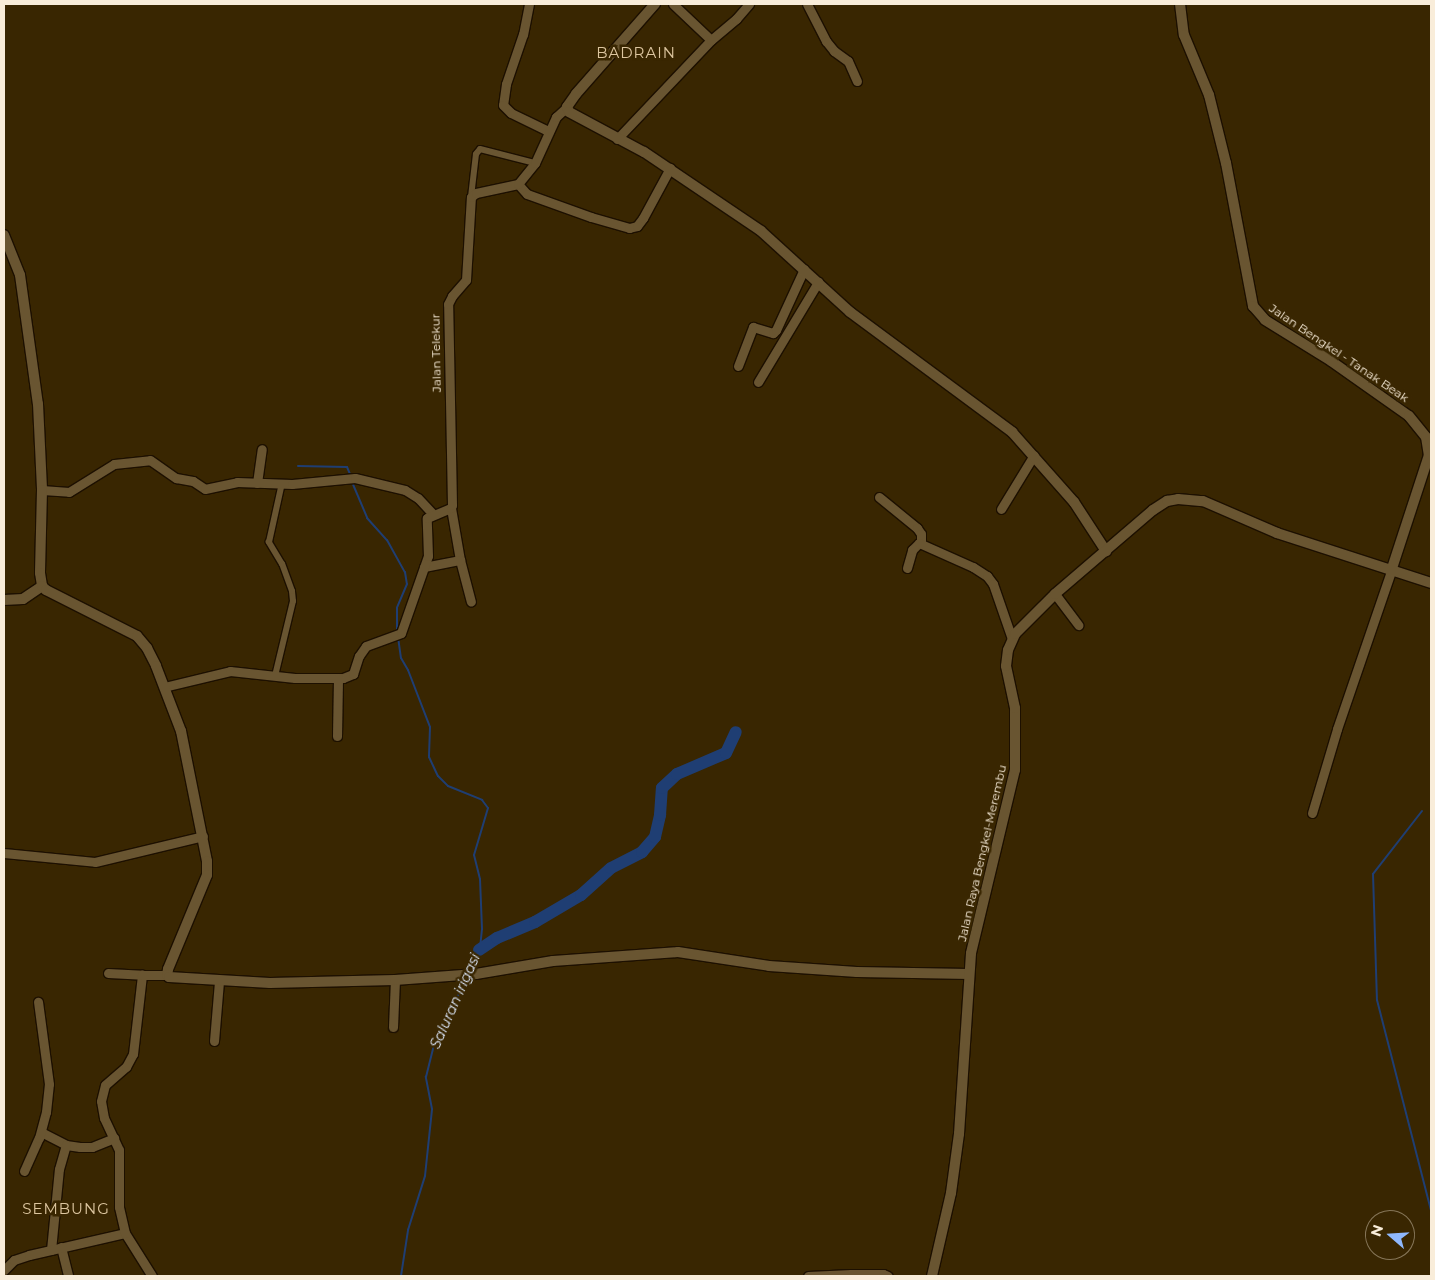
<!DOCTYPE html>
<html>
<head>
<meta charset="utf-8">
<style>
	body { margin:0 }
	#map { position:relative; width:1435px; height:1280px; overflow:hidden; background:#392601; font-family:Montserrat,sans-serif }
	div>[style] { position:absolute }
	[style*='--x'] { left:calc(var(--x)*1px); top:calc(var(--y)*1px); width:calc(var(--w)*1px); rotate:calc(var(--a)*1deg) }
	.stream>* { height:2px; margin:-1px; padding:0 1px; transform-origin:1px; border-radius:1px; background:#1f3e73 }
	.river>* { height:12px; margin:-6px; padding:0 6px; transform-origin:6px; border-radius:6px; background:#1f3e73 }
	.roads { filter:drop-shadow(1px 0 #1d1000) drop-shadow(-1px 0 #1d1000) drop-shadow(0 1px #1d1000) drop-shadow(0 -1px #1d1000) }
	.pedestrian>* { height:6px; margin:-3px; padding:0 3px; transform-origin:3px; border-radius:3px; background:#695531 }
	.minor>* { height:9px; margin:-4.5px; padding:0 4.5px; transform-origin:4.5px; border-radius:4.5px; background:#695531 }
	.tertiary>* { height:10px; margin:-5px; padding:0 5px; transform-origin:5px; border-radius:5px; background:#695531 }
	span { translate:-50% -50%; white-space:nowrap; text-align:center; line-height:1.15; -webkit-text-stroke:5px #392601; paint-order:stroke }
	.street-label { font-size:12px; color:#f9edda }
	.water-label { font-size:14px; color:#d8e2f3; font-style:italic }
	.quarter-label { font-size:15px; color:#ddc6a0; letter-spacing:1px }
	.frame { position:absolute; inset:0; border:5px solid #f9edda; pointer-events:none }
	.north { position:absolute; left:1365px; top:1210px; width:50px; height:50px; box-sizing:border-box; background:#392601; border:1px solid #867658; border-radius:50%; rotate:289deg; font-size:14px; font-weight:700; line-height:20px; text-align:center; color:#f9edda }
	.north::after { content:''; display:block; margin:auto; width:18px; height:22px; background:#8fb8fd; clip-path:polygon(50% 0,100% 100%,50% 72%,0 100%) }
</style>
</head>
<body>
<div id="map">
	<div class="stream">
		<div style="--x:298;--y:466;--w:49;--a:1.2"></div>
		<div style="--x:347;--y:467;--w:8;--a:67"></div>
		<div style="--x:352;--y:482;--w:39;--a:67"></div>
		<div style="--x:367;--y:518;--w:30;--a:48"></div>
		<div style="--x:387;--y:540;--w:37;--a:61"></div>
		<div style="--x:405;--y:572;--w:12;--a:81"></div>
		<div style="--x:407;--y:584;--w:26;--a:113"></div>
		<div style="--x:397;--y:608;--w:24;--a:90"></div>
		<div style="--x:398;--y:637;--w:21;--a:82"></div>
		<div style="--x:401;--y:658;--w:14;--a:60"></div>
		<div style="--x:408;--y:670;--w:61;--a:68.9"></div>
		<div style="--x:430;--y:727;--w:30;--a:92"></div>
		<div style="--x:429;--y:757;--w:21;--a:65"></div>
		<div style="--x:438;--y:776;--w:14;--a:45"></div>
		<div style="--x:448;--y:786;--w:37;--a:22"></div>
		<div style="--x:482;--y:800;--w:10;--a:53"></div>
		<div style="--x:488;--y:808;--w:49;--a:106.6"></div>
		<div style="--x:474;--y:855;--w:25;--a:76"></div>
		<div style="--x:480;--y:879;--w:50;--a:87.7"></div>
		<div style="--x:482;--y:929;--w:27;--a:96"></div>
		<div style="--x:479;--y:956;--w:17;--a:118"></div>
		<div style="--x:1422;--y:811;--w:80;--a:127.9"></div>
		<div style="--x:1373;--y:874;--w:126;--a:88.2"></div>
		<div style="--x:1377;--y:1000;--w:218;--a:75.6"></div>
		<div style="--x:401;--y:1276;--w:47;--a:-81.3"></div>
		<div style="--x:408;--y:1230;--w:57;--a:-72.5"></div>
		<div style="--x:425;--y:1176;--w:67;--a:-84"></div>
		<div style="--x:432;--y:1109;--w:33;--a:-101"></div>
		<div style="--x:426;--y:1077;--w:37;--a:-76"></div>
		<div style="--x:435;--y:1041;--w:71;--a:-63.1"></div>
	</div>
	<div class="river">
		<div style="--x:479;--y:950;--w:22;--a:-34"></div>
		<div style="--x:497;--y:938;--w:41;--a:-22.8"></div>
		<div style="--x:535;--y:922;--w:53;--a:-30.4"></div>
		<div style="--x:581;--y:895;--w:40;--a:-42"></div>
		<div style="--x:611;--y:868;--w:35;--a:-27"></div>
		<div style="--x:642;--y:852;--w:20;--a:-49"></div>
		<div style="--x:655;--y:837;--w:23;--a:-77"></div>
		<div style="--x:660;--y:815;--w:27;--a:-86"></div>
		<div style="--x:662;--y:788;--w:21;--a:-43"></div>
		<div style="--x:677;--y:774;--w:53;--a:-23.2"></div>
		<div style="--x:726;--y:753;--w:23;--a:-65"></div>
	</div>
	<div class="roads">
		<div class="pedestrian">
			<div style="--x:471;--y:197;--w:43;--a:-83.4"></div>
			<div style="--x:476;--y:154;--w:6;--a:-51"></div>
			<div style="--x:480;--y:149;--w:57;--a:14.3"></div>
			<div style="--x:275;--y:676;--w:77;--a:-76.5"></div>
			<div style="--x:293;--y:601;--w:10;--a:-96"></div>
			<div style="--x:292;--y:591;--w:29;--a:-110"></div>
			<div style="--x:282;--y:564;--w:26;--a:-121"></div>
			<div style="--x:269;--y:542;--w:60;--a:-77.6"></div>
		</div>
		<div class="minor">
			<div style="--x:529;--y:4;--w:31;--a:101"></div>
			<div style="--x:523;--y:34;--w:53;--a:108.8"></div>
			<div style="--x:506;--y:84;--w:21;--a:98"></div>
			<div style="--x:503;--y:105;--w:11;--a:45"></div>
			<div style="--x:511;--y:113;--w:41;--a:25.9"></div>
			<div style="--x:673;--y:4;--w:52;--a:43.5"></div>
			<div style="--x:807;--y:4;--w:42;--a:62.8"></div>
			<div style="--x:826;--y:41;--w:13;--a:51"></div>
			<div style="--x:834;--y:51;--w:17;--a:36"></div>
			<div style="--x:848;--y:61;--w:22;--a:66"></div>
			<div style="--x:617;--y:139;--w:137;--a:-46.5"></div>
			<div style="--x:711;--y:40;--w:33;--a:-40"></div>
			<div style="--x:736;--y:19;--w:20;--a:-49"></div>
			<div style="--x:518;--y:184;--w:13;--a:48"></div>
			<div style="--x:527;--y:194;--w:68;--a:19.8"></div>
			<div style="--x:591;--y:217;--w:40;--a:16"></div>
			<div style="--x:629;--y:228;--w:8;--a:-14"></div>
			<div style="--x:637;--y:226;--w:10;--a:-53"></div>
			<div style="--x:643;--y:218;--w:57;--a:-61.6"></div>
			<div style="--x:738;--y:366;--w:42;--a:-69"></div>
			<div style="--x:753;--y:327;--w:21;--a:17"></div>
			<div style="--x:773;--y:333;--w:4;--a:-45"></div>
			<div style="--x:776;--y:330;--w:67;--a:-65.3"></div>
			<div style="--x:758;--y:382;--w:117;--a:-59"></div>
			<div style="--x:257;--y:483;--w:34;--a:-82"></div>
			<div style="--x:42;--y:490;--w:27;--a:4"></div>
			<div style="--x:69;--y:492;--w:53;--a:-31.9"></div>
			<div style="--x:114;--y:464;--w:36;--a:-6"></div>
			<div style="--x:150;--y:460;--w:32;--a:35"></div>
			<div style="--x:176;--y:478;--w:17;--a:10"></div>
			<div style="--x:193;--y:481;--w:14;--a:34"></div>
			<div style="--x:205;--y:489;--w:33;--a:-12"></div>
			<div style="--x:237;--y:482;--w:55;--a:2.1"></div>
			<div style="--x:292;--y:484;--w:63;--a:-5.4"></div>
			<div style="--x:355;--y:478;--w:51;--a:13.5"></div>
			<div style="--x:405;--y:490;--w:15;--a:32"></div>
			<div style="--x:418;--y:498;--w:22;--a:47"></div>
			<div style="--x:879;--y:497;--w:49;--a:39.2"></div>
			<div style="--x:917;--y:528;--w:7;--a:56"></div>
			<div style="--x:921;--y:534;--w:9;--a:90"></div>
			<div style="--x:451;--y:508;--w:53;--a:80.2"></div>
			<div style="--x:460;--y:560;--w:43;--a:75.3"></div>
			<div style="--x:1001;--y:509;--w:63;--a:-58.6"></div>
			<div style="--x:424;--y:567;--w:37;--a:-11"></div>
			<div style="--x:907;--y:568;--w:19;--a:-74"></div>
			<div style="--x:912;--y:550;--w:10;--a:-45"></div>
			<div style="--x:919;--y:543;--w:59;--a:24"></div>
			<div style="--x:973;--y:567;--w:17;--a:33"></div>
			<div style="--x:987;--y:576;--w:10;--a:53"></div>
			<div style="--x:993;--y:584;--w:58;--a:70.9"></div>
			<div style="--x:1055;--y:594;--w:39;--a:53"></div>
			<div style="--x:164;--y:687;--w:68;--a:-13.6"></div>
			<div style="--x:230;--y:671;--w:65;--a:6.1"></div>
			<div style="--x:295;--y:678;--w:48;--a:0"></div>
			<div style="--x:343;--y:678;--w:11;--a:-22"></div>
			<div style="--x:353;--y:674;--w:19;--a:-72"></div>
			<div style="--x:359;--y:656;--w:12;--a:-55"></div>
			<div style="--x:366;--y:646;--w:37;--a:-20"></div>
			<div style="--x:401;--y:633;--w:82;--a:-70.7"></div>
			<div style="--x:428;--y:556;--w:38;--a:-92"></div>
			<div style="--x:427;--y:518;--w:26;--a:-23"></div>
			<div style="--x:451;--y:508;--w:3;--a:-72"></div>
			<div style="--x:452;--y:505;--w:201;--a:-91.1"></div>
			<div style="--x:448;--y:304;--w:9;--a:-63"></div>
			<div style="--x:452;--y:296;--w:21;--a:-49"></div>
			<div style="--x:466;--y:280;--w:83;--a:-86.6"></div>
			<div style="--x:471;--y:197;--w:6;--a:-39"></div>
			<div style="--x:476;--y:193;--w:43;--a:-12.1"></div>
			<div style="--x:518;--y:184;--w:27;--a:-51"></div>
			<div style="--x:535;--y:163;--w:51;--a:-65.5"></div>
			<div style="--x:556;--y:117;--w:15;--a:-42"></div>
			<div style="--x:337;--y:736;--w:58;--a:-89"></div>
			<div style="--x:1312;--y:813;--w:88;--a:-73.4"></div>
			<div style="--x:1337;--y:729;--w:167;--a:-71.1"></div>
			<div style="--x:4;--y:853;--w:91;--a:5.6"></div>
			<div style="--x:95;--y:862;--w:111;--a:-13.5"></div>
			<div style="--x:108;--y:973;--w:34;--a:3"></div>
			<div style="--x:393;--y:1027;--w:47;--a:-87.6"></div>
			<div style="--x:214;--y:1041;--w:60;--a:-85.2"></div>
			<div style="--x:41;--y:1132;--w:28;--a:27"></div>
			<div style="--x:66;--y:1145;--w:14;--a:8"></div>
			<div style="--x:80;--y:1147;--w:12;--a:0"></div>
			<div style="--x:92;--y:1147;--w:24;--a:-22"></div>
			<div style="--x:24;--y:1171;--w:36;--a:-66"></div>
			<div style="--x:39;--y:1138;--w:27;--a:-75"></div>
			<div style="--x:46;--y:1112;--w:28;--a:-84"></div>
			<div style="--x:49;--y:1084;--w:83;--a:-97.6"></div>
			<div style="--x:61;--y:1247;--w:30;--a:76"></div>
			<div style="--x:51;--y:1250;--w:81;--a:-84.4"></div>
			<div style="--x:59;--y:1169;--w:25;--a:-74"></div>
			<div style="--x:4;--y:1270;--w:14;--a:-45"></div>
			<div style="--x:14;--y:1260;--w:16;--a:-18"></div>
			<div style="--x:29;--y:1255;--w:98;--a:-12.9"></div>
			<div style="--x:152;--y:1276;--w:51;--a:-122.1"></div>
			<div style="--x:125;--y:1233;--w:27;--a:-103"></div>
			<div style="--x:119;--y:1207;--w:57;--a:-90"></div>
			<div style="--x:119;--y:1150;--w:35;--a:-115"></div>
			<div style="--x:104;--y:1118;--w:17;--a:-100"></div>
			<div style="--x:101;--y:1101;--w:16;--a:-76"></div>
			<div style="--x:105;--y:1085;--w:28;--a:-41"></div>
			<div style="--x:126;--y:1067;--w:15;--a:-62"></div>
			<div style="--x:133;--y:1054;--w:80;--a:-83.5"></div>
			<div style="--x:142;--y:975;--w:25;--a:0"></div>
			<div style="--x:808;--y:1276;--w:43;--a:-2.7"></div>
			<div style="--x:851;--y:1274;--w:32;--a:0"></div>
			<div style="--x:883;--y:1274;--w:5;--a:22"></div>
		</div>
		<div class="tertiary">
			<div style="--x:655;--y:4;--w:120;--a:131.3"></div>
			<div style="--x:576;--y:94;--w:16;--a:125"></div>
			<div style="--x:567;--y:107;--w:5;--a:68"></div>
			<div style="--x:569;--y:112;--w:85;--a:28.1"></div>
			<div style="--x:644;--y:152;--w:141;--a:34"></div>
			<div style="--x:761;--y:231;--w:120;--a:42.3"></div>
			<div style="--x:850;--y:312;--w:202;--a:36.5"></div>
			<div style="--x:1012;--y:432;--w:94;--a:48.5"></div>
			<div style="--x:1074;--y:502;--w:59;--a:56.9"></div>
			<div style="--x:1180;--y:4;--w:31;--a:83"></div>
			<div style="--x:1184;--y:35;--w:65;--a:67.4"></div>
			<div style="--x:1209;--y:95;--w:70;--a:76"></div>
			<div style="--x:1226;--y:163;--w:146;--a:79.3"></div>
			<div style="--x:1253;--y:306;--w:18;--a:49"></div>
			<div style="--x:1265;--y:320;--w:78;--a:31.8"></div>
			<div style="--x:1331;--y:361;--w:95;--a:35.2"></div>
			<div style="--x:1409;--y:416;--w:27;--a:51"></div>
			<div style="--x:1426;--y:437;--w:18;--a:81"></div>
			<div style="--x:1429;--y:455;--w:122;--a:108.1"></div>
			<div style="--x:4;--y:235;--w:43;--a:68.2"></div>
			<div style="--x:20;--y:275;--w:130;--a:82.1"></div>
			<div style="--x:38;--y:404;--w:86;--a:87.3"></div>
			<div style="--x:42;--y:490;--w:83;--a:91.4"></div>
			<div style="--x:40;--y:573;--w:13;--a:81"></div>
			<div style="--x:4;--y:600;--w:19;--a:-3"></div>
			<div style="--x:23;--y:599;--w:23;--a:-34"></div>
			<div style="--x:42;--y:586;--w:6;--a:45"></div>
			<div style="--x:46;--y:590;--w:102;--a:26.8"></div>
			<div style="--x:137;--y:636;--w:16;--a:50"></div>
			<div style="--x:147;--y:648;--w:20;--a:63"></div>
			<div style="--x:156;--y:666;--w:70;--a:69"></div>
			<div style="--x:181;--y:731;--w:133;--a:78.7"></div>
			<div style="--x:207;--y:861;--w:14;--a:90"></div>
			<div style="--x:207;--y:875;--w:102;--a:112.5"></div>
			<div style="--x:168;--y:969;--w:6;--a:99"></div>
			<div style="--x:167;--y:975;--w:3;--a:45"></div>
			<div style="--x:169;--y:977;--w:101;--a:3.4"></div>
			<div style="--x:270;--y:983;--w:125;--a:-1.4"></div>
			<div style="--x:395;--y:980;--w:81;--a:-4.2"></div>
			<div style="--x:476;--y:974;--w:78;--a:-9.6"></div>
			<div style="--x:553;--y:961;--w:125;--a:-4.1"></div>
			<div style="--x:678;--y:952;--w:92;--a:8.7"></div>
			<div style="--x:769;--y:966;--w:88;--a:3.9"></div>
			<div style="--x:857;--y:972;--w:112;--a:1"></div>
			<div style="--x:932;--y:1276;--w:85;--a:-77.1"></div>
			<div style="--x:951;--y:1193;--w:60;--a:-82.3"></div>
			<div style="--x:959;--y:1134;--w:181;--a:-86.2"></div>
			<div style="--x:971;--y:953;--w:188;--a:-76.5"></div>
			<div style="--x:1015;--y:770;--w:62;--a:-90"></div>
			<div style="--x:1015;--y:708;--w:43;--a:-102.1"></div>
			<div style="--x:1006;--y:666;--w:16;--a:-83"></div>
			<div style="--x:1008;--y:650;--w:17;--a:-66"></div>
			<div style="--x:1015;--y:634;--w:57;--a:-45"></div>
			<div style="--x:1055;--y:594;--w:129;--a:-40.6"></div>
			<div style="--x:1153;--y:510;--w:17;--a:-33"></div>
			<div style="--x:1167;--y:501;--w:11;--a:-10"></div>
			<div style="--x:1178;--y:499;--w:25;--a:5"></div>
			<div style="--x:1203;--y:501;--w:81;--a:23.4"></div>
			<div style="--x:1277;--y:533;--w:162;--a:18"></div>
		</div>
	</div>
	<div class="street-label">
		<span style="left:436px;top:353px;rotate:-91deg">Jalan Telekur</span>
		<span style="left:1339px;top:353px;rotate:34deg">Jalan Bengkel - Tanak Beak</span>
		<span style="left:982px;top:853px;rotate:-77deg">Jalan Raya Bengkel-Merembu</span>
	</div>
	<div class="water-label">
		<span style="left:455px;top:1001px;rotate:-66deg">Saluran irigasi</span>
	</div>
	<div class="quarter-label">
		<span style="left:636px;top:53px">BADRAIN</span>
		<span style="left:66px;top:1209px">SEMBUNG</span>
	</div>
	<div class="frame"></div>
	<div class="north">N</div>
</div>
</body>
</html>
